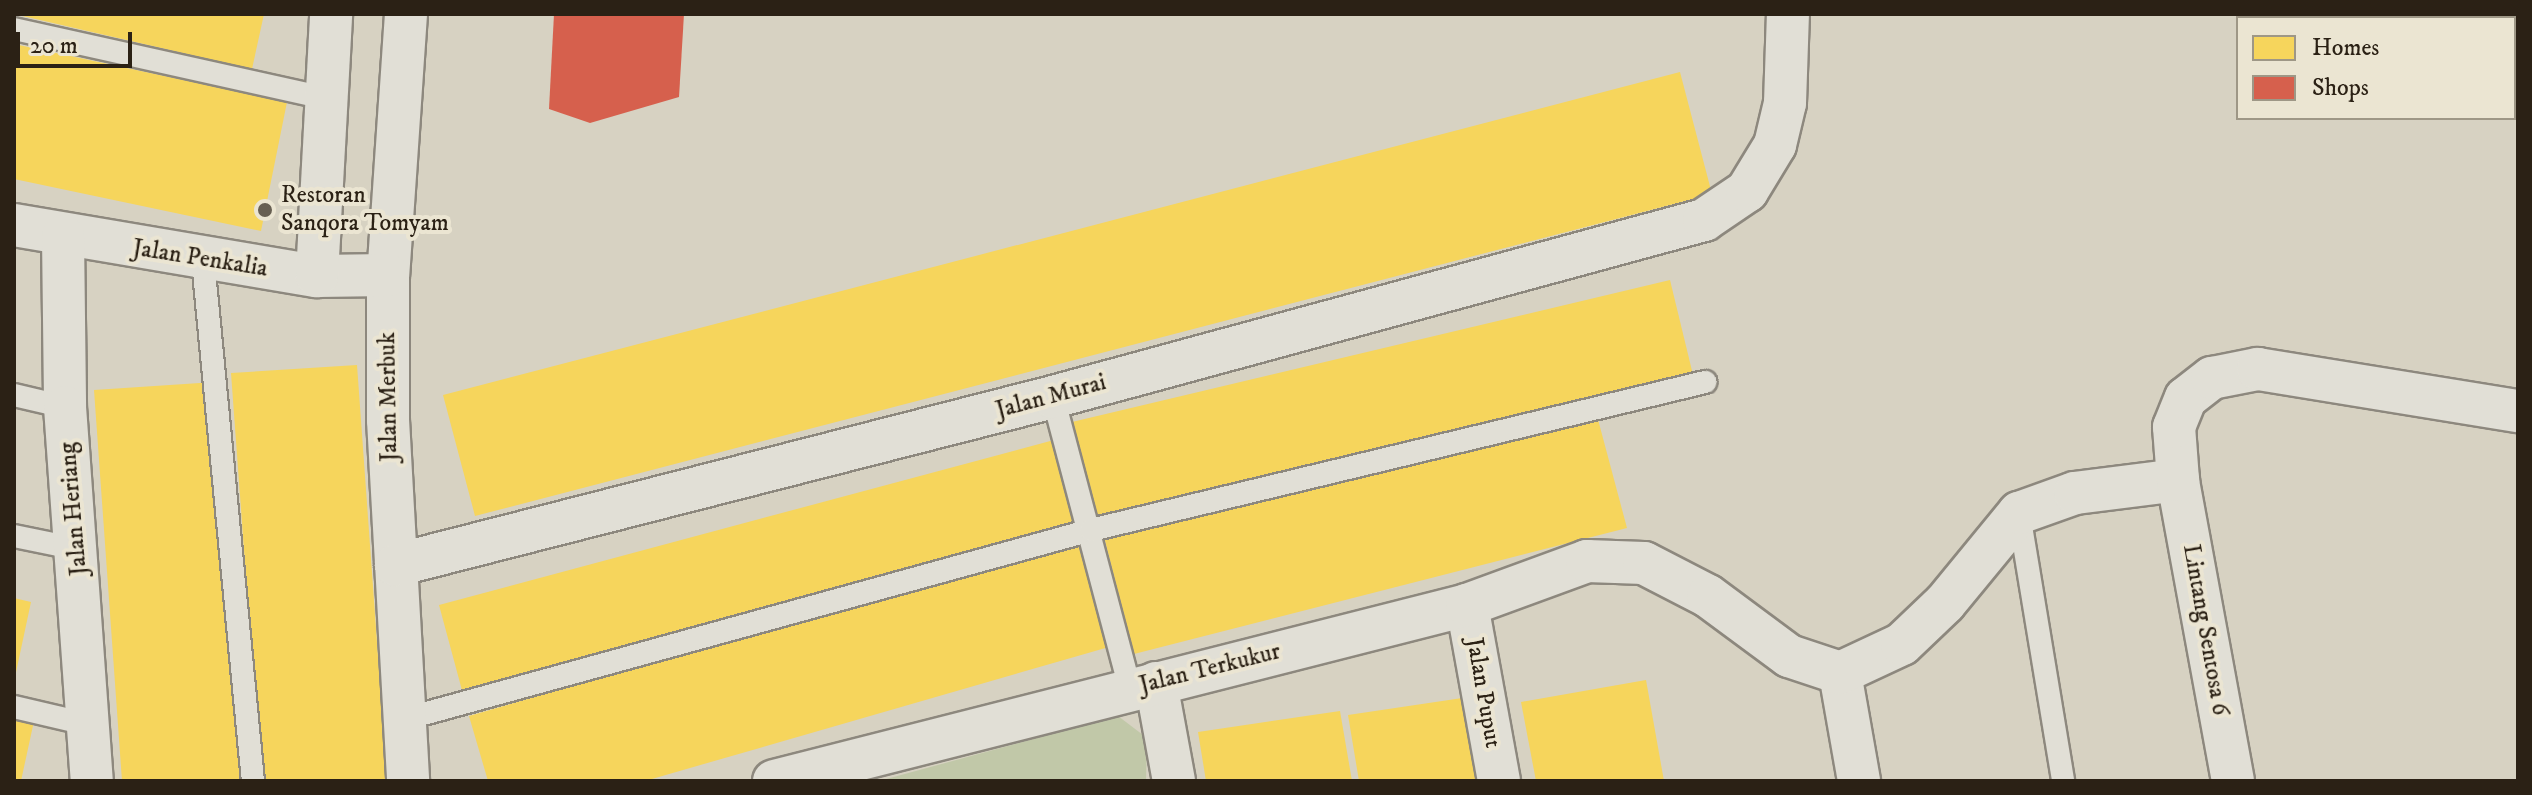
<!DOCTYPE html>
<html>
<head>
<meta charset="utf-8">
<style>
	body { margin:0 }
	#map { position:relative; width:2532px; height:795px; overflow:hidden; background:#d7d2c2; font-family:"IM FELL DW Pica",serif }
	div>[style] { position:absolute }
	[style*='--x'] { left:calc(var(--x)*1px); top:calc(var(--y)*1px); width:calc(var(--w)*1px); rotate:calc(var(--a)*1deg) }
	.green>* { inset:0; background:#c1c8a8 }
	.homes>* { inset:0; background:#f6d55c }
	.shops>* { inset:0; background:#d6604d }
	.roads { filter:drop-shadow(2px 0 #8d887e) drop-shadow(-2px 0 #8d887e) drop-shadow(0 2px #8d887e) drop-shadow(0 -2px #8d887e) }
	.service>* { height:22px; margin:-11px; padding:0 11px; transform-origin:11px; border-radius:11px; background:#e1dfd6 }
	.minor>* { height:42px; margin:-21px; padding:0 21px; transform-origin:21px; border-radius:21px; background:#e1dfd6 }
	.dots>* { width:22px; height:22px; translate:-50% -50%; box-sizing:border-box; border:4px solid #ebe5d2; border-radius:50% }
	span { translate:-50% -50%; white-space:nowrap; text-align:center; line-height:1.15; -webkit-text-stroke:8px #ebe5d2; paint-order:stroke }
	.poi-label { font-size:24px; color:#2b2115 }
	.left { translate:0 -50%; text-align:left }
	.street-label { font-size:24px; color:#2b2115 }
	.frame { position:absolute; inset:0; border:16px solid #2b2115; pointer-events:none }
	.legend { position:absolute; left:2236px; top:16px; width:280px; height:104px; box-sizing:border-box; background:#ebe5d2; border:2px solid #9e9786; margin:0; padding:10px 14px; list-style:none; font-size:24px; color:#2b2115 }
	.legend li { display:flex; align-items:center; gap:16px; height:40px }
	.legend b { width:40px; border:2px solid #9e9786 }
	.scale { position:absolute; left:16px; top:32px; width:116px; height:36px; box-sizing:border-box; border:4px solid #2b2115; border-top:0; padding-left:10px; font-size:24px; line-height:28px; white-space:nowrap; color:#2b2115; -webkit-text-stroke:6px #ebe5d2; paint-order:stroke }
</style>
</head>
<body>
<div id="map">
	<div class="green">
		<div style="clip-path:polygon(1118px 716px,1147px 738px,1146px 781px,879px 781px)"></div>
	</div>
	<div class="homes">
		<div style="clip-path:polygon(14px 14px,264px 14px,252px 69px)"></div>
		<div style="clip-path:polygon(14px 44px,287px 102px,261px 231px,14px 179px)"></div>
		<div style="clip-path:polygon(1680px 72px,1712px 194px,475px 516px,443px 395px)"></div>
		<div style="clip-path:polygon(1670px 280px,1694px 379px,1096px 521px,1072px 422px)"></div>
		<div style="clip-path:polygon(357px 365px,387px 781px,261px 781px,231px 373px)"></div>
		<div style="clip-path:polygon(215px 382px,244px 781px,122px 781px,94px 390px)"></div>
		<div style="clip-path:polygon(1596px 412px,1627px 528px,1134px 654px,1104px 537px)"></div>
		<div style="clip-path:polygon(1054px 440px,1078px 530px,463px 694px,439px 605px)"></div>
		<div style="clip-path:polygon(1077px 540px,1109px 647px,645px 781px,488px 781px,469px 716px)"></div>
		<div style="clip-path:polygon(14px 598px,31px 602px,15px 677px,14px 677px)"></div>
		<div style="clip-path:polygon(1646px 680px,1664px 781px,1536px 781px,1521px 702px)"></div>
		<div style="clip-path:polygon(1469px 697px,1483px 781px,1359px 781px,1348px 715px)"></div>
		<div style="clip-path:polygon(1340px 711px,1352px 781px,1206px 781px,1198px 732px)"></div>
		<div style="clip-path:polygon(14px 716px,34px 721px,21px 781px,14px 781px)"></div>
	</div>
	<div class="shops">
		<div style="clip-path:polygon(554px 14px,684px 14px,679px 97px,590px 123px,549px 109px)"></div>
	</div>
	<div class="roads">
		<div class="service">
			<div style="--x:14;--y:29;--w:319;--a:12.5"></div>
			<div style="--x:203;--y:261;--w:522;--a:84.51"></div>
			<div style="--x:14;--y:395;--w:52;--a:13.2"></div>
			<div style="--x:1053;--y:397;--w:302;--a:75.2"></div>
			<div style="--x:2019;--y:514;--w:271;--a:80.6"></div>
			<div style="--x:14;--y:536;--w:65;--a:11.5"></div>
			<div style="--x:14;--y:707;--w:79;--a:13.2"></div>
			<div style="--x:405;--y:719;--w:712;--a:-15.4"></div>
			<div style="--x:1091;--y:530;--w:632;--a:-13.55"></div>
		</div>
		<div class="minor">
			<div style="--x:406;--y:14;--w:262;--a:93.9"></div>
			<div style="--x:388;--y:275;--w:145;--a:90"></div>
			<div style="--x:388;--y:420;--w:362;--a:86.8"></div>
			<div style="--x:14;--y:225;--w:307;--a:9.6"></div>
			<div style="--x:317;--y:276;--w:71;--a:-0.8"></div>
			<div style="--x:63;--y:236;--w:171;--a:89.3"></div>
			<div style="--x:65;--y:407;--w:375;--a:85.9"></div>
			<div style="--x:317;--y:276;--w:262;--a:-86.9"></div>
			<div style="--x:396;--y:565;--w:678;--a:-14.34"></div>
			<div style="--x:1053;--y:397;--w:675;--a:-15.21"></div>
			<div style="--x:1704;--y:220;--w:52;--a:-34"></div>
			<div style="--x:1747;--y:191;--w:54;--a:-58.7"></div>
			<div style="--x:1775;--y:145;--w:43;--a:-76.6"></div>
			<div style="--x:1785;--y:103;--w:89;--a:-88.1"></div>
			<div style="--x:1467;--y:605;--w:179;--a:79.7"></div>
			<div style="--x:1840;--y:673;--w:110;--a:80"></div>
			<div style="--x:1156;--y:683;--w:100;--a:79.6"></div>
			<div style="--x:774;--y:781;--w:715;--a:-14.25"></div>
			<div style="--x:1467;--y:605;--w:128;--a:-20.1"></div>
			<div style="--x:1587;--y:561;--w:57;--a:2"></div>
			<div style="--x:1644;--y:563;--w:72;--a:27.3"></div>
			<div style="--x:1708;--y:596;--w:101;--a:36.5"></div>
			<div style="--x:1789;--y:656;--w:54;--a:18.4"></div>
			<div style="--x:1840;--y:673;--w:68;--a:-25.1"></div>
			<div style="--x:1902;--y:644;--w:59;--a:-43.6"></div>
			<div style="--x:1945;--y:603;--w:117;--a:-50.6"></div>
			<div style="--x:2019;--y:513;--w:59;--a:-19.7"></div>
			<div style="--x:2075;--y:493;--w:104;--a:-7.2"></div>
			<div style="--x:2233;--y:781;--w:306;--a:-100.4"></div>
			<div style="--x:2178;--y:480;--w:53;--a:-94.3"></div>
			<div style="--x:2174;--y:427;--w:31;--a:-68"></div>
			<div style="--x:2186;--y:398;--w:33;--a:-38"></div>
			<div style="--x:2212;--y:378;--w:47;--a:-11.1"></div>
			<div style="--x:2258;--y:369;--w:263;--a:9.2"></div>
		</div>
	</div>
	<div class="dots">
		<div style="left:265px;top:210px;background:#675f52"></div>
	</div>
	<div class="poi-label">
		<span class="left" style="left:281px;top:210px">Restoran<br>Sanqora Tomyam</span>
	</div>
	<div class="street-label">
		<span style="left:200px;top:259px;rotate:9deg">Jalan Penkalia</span>
		<span style="left:389px;top:397px;rotate:-91deg">Jalan Merbuk</span>
		<span style="left:1051px;top:397px;rotate:-15deg">Jalan Murai</span>
		<span style="left:74px;top:509px;rotate:-95deg">Jalan Heriang</span>
		<span style="left:2205px;top:630px;rotate:80deg">Lintang Sentosa 6</span>
		<span style="left:1210px;top:669px;rotate:-14deg">Jalan Terkukur</span>
		<span style="left:1483px;top:693px;rotate:80deg">Jalan Puput</span>
	</div>
	<div class="frame"></div>
	<ul class="legend">
	<li><b style="height:22px;background:#f6d55c"></b>Homes</li>
	<li><b style="height:22px;background:#d6604d"></b>Shops</li>
	</ul>
	<div class="scale">20 m</div>
</div>
</body>
</html>
